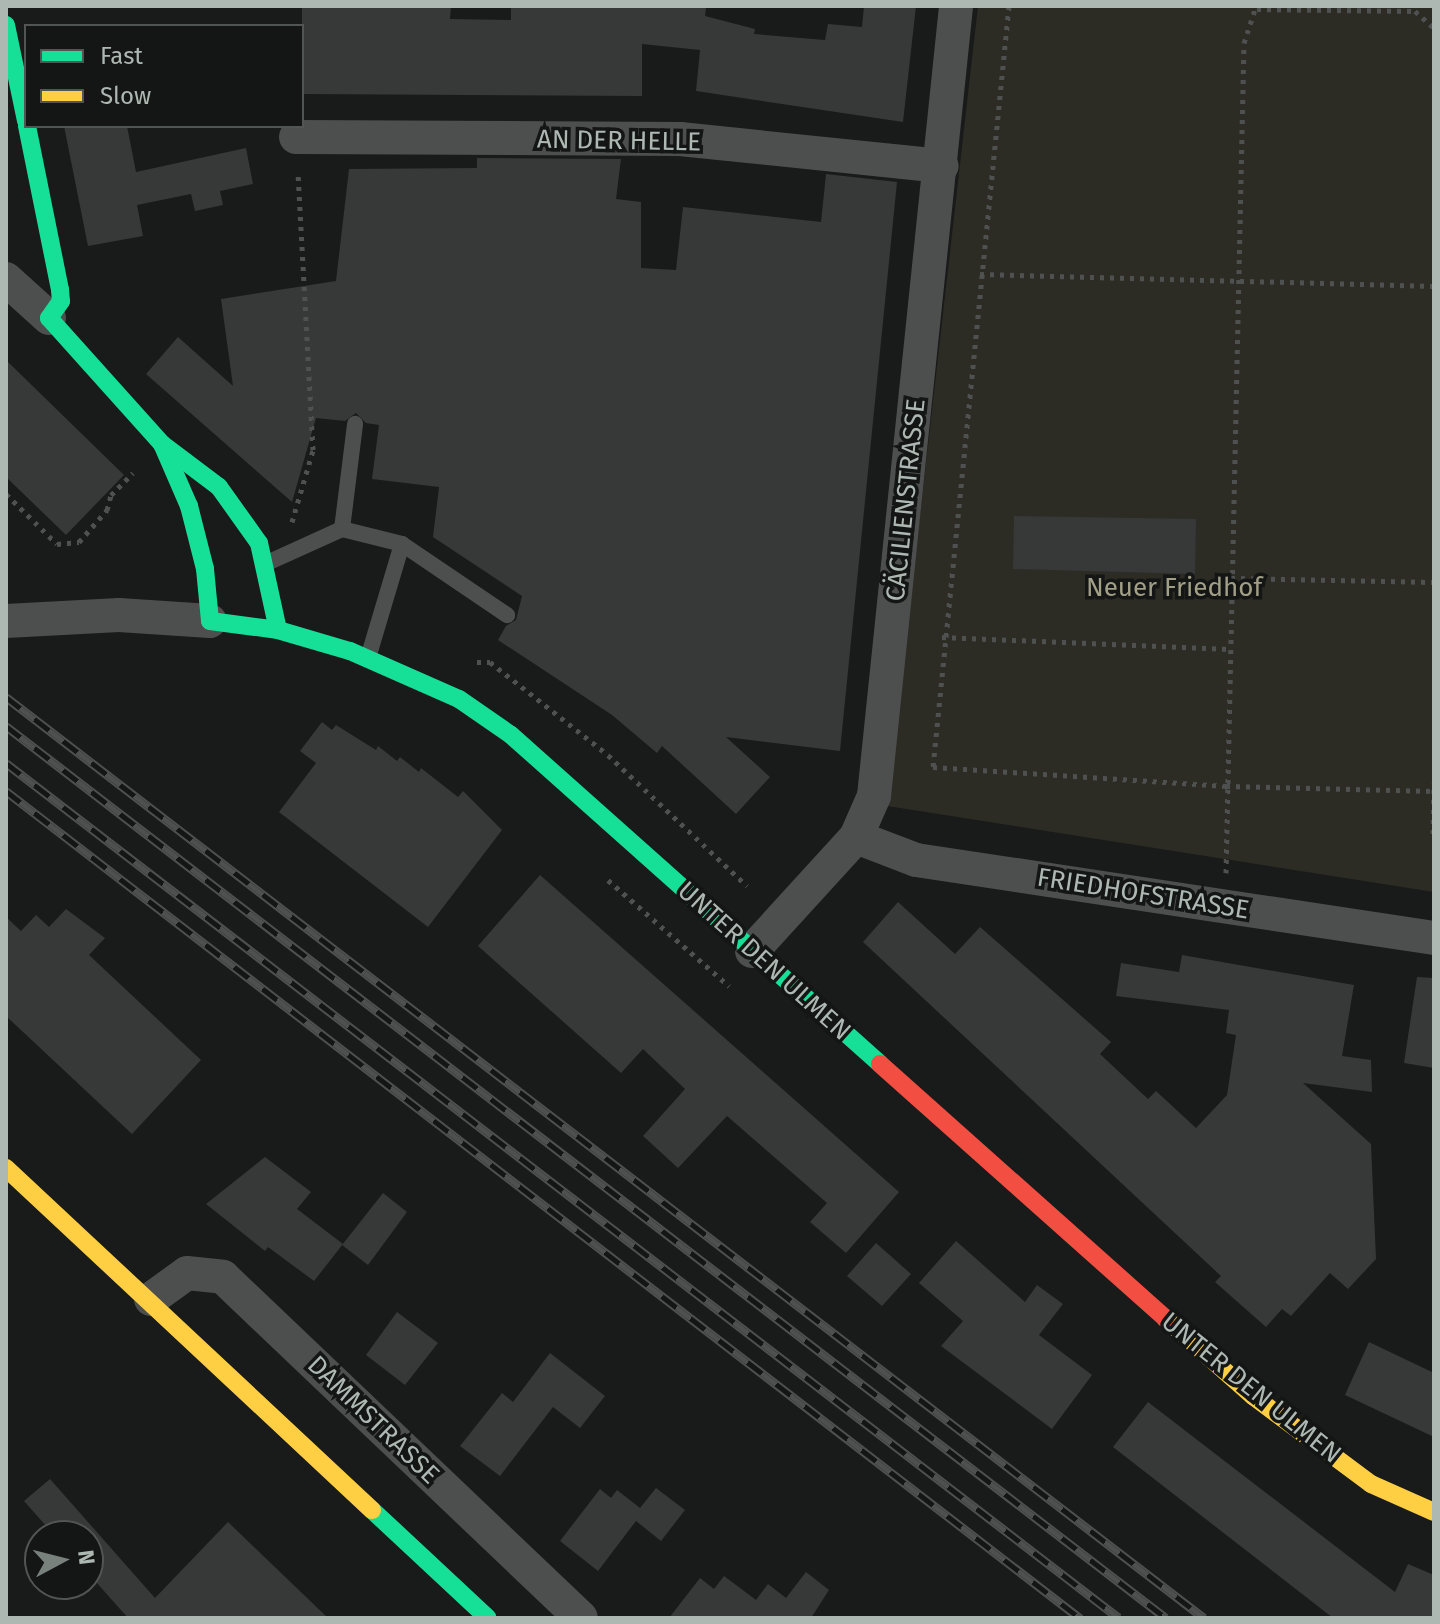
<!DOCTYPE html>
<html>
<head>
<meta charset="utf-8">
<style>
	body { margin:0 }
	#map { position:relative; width:1440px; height:1624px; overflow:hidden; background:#191a1a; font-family:"Fira Sans",sans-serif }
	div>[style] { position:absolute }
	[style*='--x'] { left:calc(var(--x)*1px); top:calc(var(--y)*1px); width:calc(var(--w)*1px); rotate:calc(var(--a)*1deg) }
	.green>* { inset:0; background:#2c2c25 }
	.building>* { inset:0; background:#373838 }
	.path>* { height:5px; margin-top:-2.5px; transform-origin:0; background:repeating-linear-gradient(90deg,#4e5150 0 4px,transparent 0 10px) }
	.lane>* { height:16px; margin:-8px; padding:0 8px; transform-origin:8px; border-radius:8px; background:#4c4f4e }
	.street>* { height:34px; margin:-17px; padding:0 17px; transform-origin:17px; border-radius:17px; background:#4c4f4e }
	.fast>* { height:18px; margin:-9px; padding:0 9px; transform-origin:9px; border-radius:9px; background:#16e098 }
	.slow>* { height:18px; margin:-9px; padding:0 9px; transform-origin:9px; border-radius:9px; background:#ffcf43 }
	.jam>* { height:18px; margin:-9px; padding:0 9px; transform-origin:9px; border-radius:9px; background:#f24e42 }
	.rail>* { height:9px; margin-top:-4.5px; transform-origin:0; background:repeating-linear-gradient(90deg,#141515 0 18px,#4e504f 0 36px); box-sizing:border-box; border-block:2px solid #4e504f }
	span { translate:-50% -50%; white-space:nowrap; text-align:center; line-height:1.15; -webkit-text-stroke:7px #141515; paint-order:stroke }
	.street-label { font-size:26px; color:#adb8b3 }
	.park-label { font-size:26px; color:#a19f86 }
	.frame { position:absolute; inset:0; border:8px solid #adb8b3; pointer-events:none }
	.legend { position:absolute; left:24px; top:24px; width:280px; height:104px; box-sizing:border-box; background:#141515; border:2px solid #515654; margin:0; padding:10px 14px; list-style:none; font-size:24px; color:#adb8b3 }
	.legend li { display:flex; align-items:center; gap:16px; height:40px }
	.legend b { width:40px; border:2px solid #515654 }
	.north { position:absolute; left:24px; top:1520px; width:80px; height:80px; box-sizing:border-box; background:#141515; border:2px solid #515654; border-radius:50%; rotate:83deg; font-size:22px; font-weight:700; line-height:32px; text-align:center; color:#adb8b3 }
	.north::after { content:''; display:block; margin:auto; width:28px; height:36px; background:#79817d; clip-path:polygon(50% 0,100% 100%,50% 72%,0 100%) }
</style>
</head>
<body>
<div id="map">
	<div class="green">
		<div style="clip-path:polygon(978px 6px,1434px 6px,1434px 892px,887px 806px)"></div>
	</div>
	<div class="building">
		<div style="clip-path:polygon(302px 6px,451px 6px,450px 19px,511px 20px,511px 7px,688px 6px,706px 8px,705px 16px,755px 29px,754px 34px,825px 40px,828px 24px,862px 27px,864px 6px,916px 6px,903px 122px,696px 91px,700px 50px,642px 44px,642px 96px,302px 94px)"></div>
		<div style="clip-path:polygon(64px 126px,127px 126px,136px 172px,246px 148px,253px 184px,220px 191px,223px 205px,195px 211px,191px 194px,137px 205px,143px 236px,88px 246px)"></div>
		<div style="clip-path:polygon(477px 158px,621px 159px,616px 199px,641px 202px,641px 268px,676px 270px,683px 207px,821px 222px,826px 174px,897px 182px,840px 751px,726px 737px,770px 777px,736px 814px,662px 746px,657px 753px,612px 715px,498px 640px,506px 626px,516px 620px,522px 596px,433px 537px,439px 487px,372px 479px,379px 425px,366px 423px,356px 413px,345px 421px,316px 418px,292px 502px,146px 374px,178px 337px,233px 386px,221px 299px,336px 281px,349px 169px,477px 168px)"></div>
		<div style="clip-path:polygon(6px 360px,124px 475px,66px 535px,6px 477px)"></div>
		<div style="clip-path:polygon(1014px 516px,1196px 519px,1195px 574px,1013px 569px)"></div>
		<div style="clip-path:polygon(322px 722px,332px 730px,336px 725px,376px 750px,378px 746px,397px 761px,400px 757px,419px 772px,421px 768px,458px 797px,463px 791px,502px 830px,428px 927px,279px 812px,316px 763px,300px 751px)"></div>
		<div style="clip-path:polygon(540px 875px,899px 1192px,846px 1253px,810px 1222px,827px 1203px,727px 1116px,678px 1168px,643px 1136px,685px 1089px,643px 1049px,621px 1073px,478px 946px)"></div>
		<div style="clip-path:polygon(898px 902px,955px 954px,980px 927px,1111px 1042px,1100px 1054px,1148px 1099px,1156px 1091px,1196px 1128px,1227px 1095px,1236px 1035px,1226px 1033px,1229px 1010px,1116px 996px,1121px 963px,1179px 972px,1182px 955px,1354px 985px,1342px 1056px,1371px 1060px,1372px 1092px,1303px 1083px,1371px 1144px,1376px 1259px,1348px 1289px,1330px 1273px,1291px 1316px,1282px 1309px,1266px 1327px,1215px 1282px,1221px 1276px,863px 942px)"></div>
		<div style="clip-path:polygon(66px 909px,105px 938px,89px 955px,201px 1060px,132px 1134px,6px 1016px,6px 917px,21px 931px,36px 915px,49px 927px)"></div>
		<div style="clip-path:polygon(1417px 977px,1434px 978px,1434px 1068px,1404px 1063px)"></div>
		<div style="clip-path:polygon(265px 1157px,311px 1192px,297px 1209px,343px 1244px,314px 1281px,268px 1247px,265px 1251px,206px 1204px)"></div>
		<div style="clip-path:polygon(383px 1193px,407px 1212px,368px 1265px,342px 1245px)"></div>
		<div style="clip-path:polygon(956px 1241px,1025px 1302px,1037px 1285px,1063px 1304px,1039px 1335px,1092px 1375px,1052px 1429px,941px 1346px,963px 1321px,919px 1283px)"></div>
		<div style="clip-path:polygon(876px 1243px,911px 1274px,882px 1306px,847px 1276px)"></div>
		<div style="clip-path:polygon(397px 1312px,438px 1343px,405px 1385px,366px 1355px)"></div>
		<div style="clip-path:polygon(1369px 1342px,1434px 1373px,1434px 1437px,1345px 1395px)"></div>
		<div style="clip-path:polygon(550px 1353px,605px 1396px,580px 1428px,553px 1407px,500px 1476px,460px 1446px,502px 1393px,513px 1402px)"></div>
		<div style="clip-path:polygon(1148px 1402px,1395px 1592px,1408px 1564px,1434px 1575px,1434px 1618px,1333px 1618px,1113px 1447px)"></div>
		<div style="clip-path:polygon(50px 1479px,155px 1598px,228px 1522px,328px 1618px,128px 1618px,88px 1573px,88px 1536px,55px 1536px,24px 1501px)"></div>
		<div style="clip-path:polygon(656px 1488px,685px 1510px,661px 1541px,636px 1521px,598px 1571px,560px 1541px,600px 1489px,611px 1498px,617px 1490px,640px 1508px)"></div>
		<div style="clip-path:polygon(806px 1572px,829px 1590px,811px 1618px,669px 1618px,700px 1578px,714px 1589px,724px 1576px,756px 1600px,768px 1584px,786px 1598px)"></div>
	</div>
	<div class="path">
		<div style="--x:1009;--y:6;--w:765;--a:95.7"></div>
		<div style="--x:933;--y:767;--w:294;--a:3.7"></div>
		<div style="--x:1226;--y:786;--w:208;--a:1.4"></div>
		<div style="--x:1257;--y:9;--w:158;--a:0.7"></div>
		<div style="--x:1415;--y:11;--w:25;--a:42"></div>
		<div style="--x:980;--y:274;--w:454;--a:1.5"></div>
		<div style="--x:6;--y:494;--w:71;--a:44.4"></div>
		<div style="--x:57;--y:544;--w:22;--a:-5"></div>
		<div style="--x:79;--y:542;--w:43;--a:-48.8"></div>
		<div style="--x:107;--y:510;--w:16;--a:-75"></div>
		<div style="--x:111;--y:495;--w:31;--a:-45"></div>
		<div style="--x:292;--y:522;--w:75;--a:-73.7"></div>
		<div style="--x:313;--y:450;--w:278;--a:-93.1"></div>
		<div style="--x:1231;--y:578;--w:203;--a:1.1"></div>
		<div style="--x:942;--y:637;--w:288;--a:2.4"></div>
		<div style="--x:477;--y:662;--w:13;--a:0"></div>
		<div style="--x:490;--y:662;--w:150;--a:38.2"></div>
		<div style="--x:608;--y:755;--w:191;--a:43.3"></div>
		<div style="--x:1433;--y:834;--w:51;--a:-88.9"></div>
		<div style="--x:1226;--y:873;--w:830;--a:-88.76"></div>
		<div style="--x:1244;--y:43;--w:39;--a:-72"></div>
		<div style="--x:608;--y:880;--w:161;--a:41.2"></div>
	</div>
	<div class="lane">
		<div style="--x:342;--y:529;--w:106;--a:-82.9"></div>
		<div style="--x:267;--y:563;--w:82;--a:-24.4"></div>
		<div style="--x:342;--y:529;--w:62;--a:14"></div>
		<div style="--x:402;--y:544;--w:127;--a:34.1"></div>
		<div style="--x:368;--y:658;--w:119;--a:-73.4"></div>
	</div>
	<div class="street">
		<div style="--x:296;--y:137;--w:384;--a:0.3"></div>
		<div style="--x:680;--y:139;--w:263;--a:5.9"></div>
		<div style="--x:6;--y:279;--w:58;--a:42.2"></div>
		<div style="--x:6;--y:621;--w:113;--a:-3"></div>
		<div style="--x:119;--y:615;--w:91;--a:3.8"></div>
		<div style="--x:856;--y:837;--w:64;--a:21"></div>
		<div style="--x:916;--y:860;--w:524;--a:8.56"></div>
		<div style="--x:752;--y:951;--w:154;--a:-47.6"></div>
		<div style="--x:856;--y:837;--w:45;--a:-66.3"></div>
		<div style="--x:874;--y:796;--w:794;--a:-84.07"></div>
		<div style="--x:151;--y:1299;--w:44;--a:-35.8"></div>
		<div style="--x:187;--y:1273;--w:36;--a:6"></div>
		<div style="--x:223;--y:1277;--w:494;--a:43.6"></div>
	</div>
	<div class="fast">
		<div style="--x:6;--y:25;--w:98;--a:78.2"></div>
		<div style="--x:27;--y:126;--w:167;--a:78.6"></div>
		<div style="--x:60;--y:290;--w:11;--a:85"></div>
		<div style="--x:61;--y:301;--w:21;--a:125"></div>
		<div style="--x:49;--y:318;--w:169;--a:48.1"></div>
		<div style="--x:162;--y:444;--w:71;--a:37"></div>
		<div style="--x:219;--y:487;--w:69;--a:54.5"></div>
		<div style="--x:259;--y:543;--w:89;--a:77.7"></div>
		<div style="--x:162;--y:444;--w:68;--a:66.5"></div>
		<div style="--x:189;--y:506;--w:65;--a:75.7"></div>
		<div style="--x:205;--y:569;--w:52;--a:84.5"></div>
		<div style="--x:210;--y:621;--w:69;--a:7.5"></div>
		<div style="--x:278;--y:630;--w:75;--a:16.3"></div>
		<div style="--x:350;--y:651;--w:119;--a:23.8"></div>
		<div style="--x:459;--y:699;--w:63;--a:34.7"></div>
		<div style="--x:511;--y:735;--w:494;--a:41.7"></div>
		<div style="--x:372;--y:1510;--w:158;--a:43"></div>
	</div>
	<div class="slow">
		<div style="--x:6;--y:1168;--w:501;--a:43.06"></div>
		<div style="--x:1165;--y:1318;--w:118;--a:41.6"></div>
		<div style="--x:1253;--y:1396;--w:147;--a:36.7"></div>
		<div style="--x:1371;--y:1484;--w:69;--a:24"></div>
	</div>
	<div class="jam">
		<div style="--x:880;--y:1064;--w:382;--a:41.7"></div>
	</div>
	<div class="rail">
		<div style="--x:6;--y:697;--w:1511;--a:37.55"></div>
		<div style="--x:6;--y:726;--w:1463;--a:37.56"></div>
		<div style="--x:6;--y:763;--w:1403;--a:37.53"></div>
		<div style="--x:6;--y:791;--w:1356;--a:37.6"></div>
	</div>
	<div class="street-label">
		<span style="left:619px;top:141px;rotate:1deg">AN DER HELLE</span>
		<span style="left:906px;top:500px;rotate:-84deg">CÄCILIENSTRASSE</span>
		<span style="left:1143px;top:894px;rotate:9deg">FRIEDHOFSTRASSE</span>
		<span style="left:764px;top:961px;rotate:42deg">UNTER DEN ULMEN</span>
		<span style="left:1251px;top:1388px;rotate:39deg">UNTER DEN ULMEN</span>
		<span style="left:373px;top:1420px;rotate:44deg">DAMMSTRASSE</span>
	</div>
	<div class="park-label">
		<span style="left:1174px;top:588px">Neuer Friedhof</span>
	</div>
	<div class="frame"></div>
	<ul class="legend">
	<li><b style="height:10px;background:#16e098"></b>Fast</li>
	<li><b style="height:10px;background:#ffcf43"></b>Slow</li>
	</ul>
	<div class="north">N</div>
</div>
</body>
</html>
